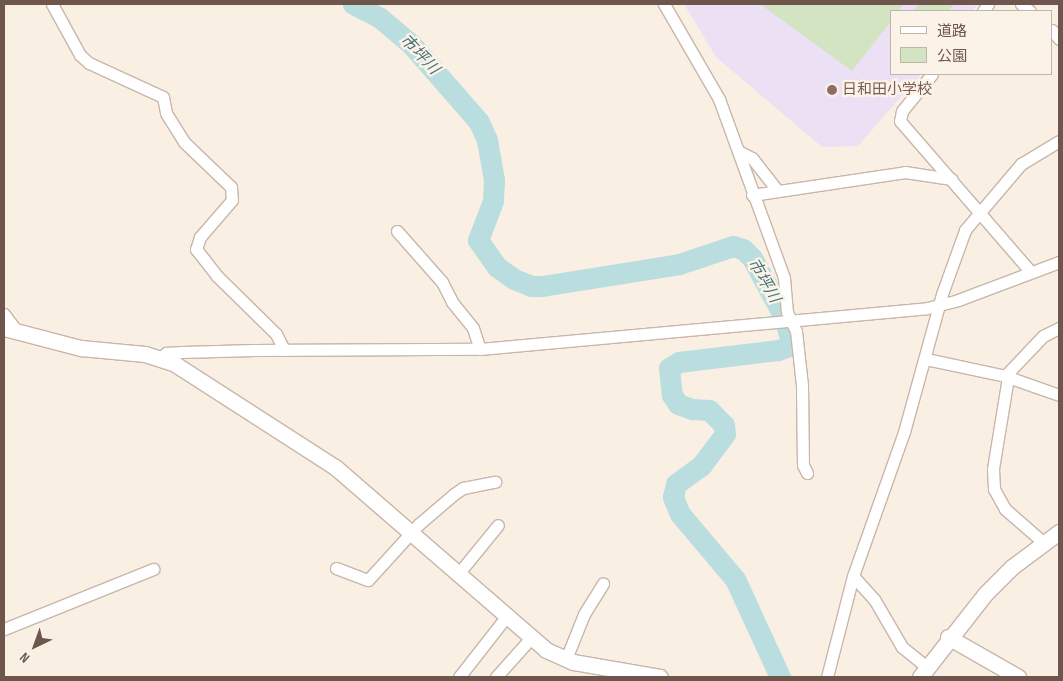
<!DOCTYPE html>
<html>
<head>
<meta charset="utf-8">
<style>
	body { margin:0 }
	#map { position:relative; width:1063px; height:681px; overflow:hidden; background:#f9efe3; font-family:"Sofia Sans Condensed","Noto Sans JP",sans-serif }
	div>[style] { position:absolute }
	[style*='--x'] { left:calc(var(--x)*1px); top:calc(var(--y)*1px); width:calc(var(--w)*1px); rotate:calc(var(--a)*1deg) }
	.education>* { inset:0; background:#ece0f5 }
	.green>* { inset:0; background:#d3e4c3 }
	.river>* { height:21px; margin:-10.5px; padding:0 10.5px; transform-origin:10.5px; border-radius:10.5px; background:#badde0 }
	.roads { filter:drop-shadow(1px 0 #c8b6ab) drop-shadow(-1px 0 #c8b6ab) drop-shadow(0 1px #c8b6ab) drop-shadow(0 -1px #c8b6ab) }
	.street>* { height:11px; margin:-5.5px; padding:0 5.5px; transform-origin:5.5px; border-radius:5.5px; background:#fff }
	.secondary>* { height:15px; margin:-7.5px; padding:0 7.5px; transform-origin:7.5px; border-radius:7.5px; background:#fff }
	.dots>* { width:14px; height:14px; translate:-50% -50%; box-sizing:border-box; border:2px solid #fcf3e8; border-radius:50% }
	span { translate:-50% -50%; white-space:nowrap; text-align:center; line-height:1.15; -webkit-text-stroke:4.5px #fcf3e8; paint-order:stroke }
	.education-label { font-size:15px; color:#785e54 }
	.left { translate:0 -50%; text-align:left }
	.water-label { font-size:16px; color:#457378; font-style:italic }
	.frame { position:absolute; inset:0; border:5px solid #6e564c; pointer-events:none }
	.legend { position:absolute; left:890px; top:10px; width:162px; height:65px; box-sizing:border-box; background:#fcf3e8; border:1px solid #c3b4aa; margin:0; padding:6px 9px; list-style:none; font-size:15px; color:#6e564c }
	.legend li { display:flex; align-items:center; gap:10px; height:25px }
	.legend b { width:25px; border:1px solid #c3b4aa }
	.north { position:absolute; left:10px; top:621px; width:50px; height:50px; -webkit-text-stroke:4px #fcf3e8; paint-order:stroke; rotate:222deg; font-size:14px; font-weight:700; line-height:20px; text-align:center; color:#6e564c }
	.north::after { content:''; display:block; margin:auto; width:18px; height:22px; background:#6e564c; clip-path:polygon(50% 0,100% 100%,50% 72%,0 100%) }
</style>
</head>
<body>
<div id="map">
	<div class="education">
		<div style="clip-path:polygon(684px 4px,978px 4px,972px 11px,892px 11px,892px 74px,921px 74px,858px 146px,822px 147px,716px 57px)"></div>
	</div>
	<div class="green">
		<div style="clip-path:polygon(760px 4px,904px 4px,898px 11px,892px 11px,892px 20px,852px 71px)"></div>
		<div style="clip-path:polygon(919px 4px,954px 4px,949px 11px,913px 11px)"></div>
	</div>
	<div class="river">
		<div style="--x:353;--y:4;--w:30;--a:27"></div>
		<div style="--x:380;--y:18;--w:40;--a:40"></div>
		<div style="--x:411;--y:44;--w:103;--a:48.9"></div>
		<div style="--x:479;--y:122;--w:20;--a:66"></div>
		<div style="--x:487;--y:140;--w:41;--a:80.1"></div>
		<div style="--x:494;--y:180;--w:21;--a:93"></div>
		<div style="--x:493;--y:201;--w:42;--a:111"></div>
		<div style="--x:478;--y:240;--w:33;--a:55"></div>
		<div style="--x:497;--y:267;--w:21;--a:35"></div>
		<div style="--x:514;--y:279;--w:18;--a:22"></div>
		<div style="--x:531;--y:286;--w:11;--a:0"></div>
		<div style="--x:542;--y:286;--w:139;--a:-9.1"></div>
		<div style="--x:679;--y:264;--w:57;--a:-18.4"></div>
		<div style="--x:733;--y:246;--w:10;--a:17"></div>
		<div style="--x:743;--y:249;--w:13;--a:45"></div>
		<div style="--x:752;--y:258;--w:67;--a:61.5"></div>
		<div style="--x:784;--y:317;--w:29;--a:74"></div>
		<div style="--x:792;--y:345;--w:15;--a:160"></div>
		<div style="--x:778;--y:350;--w:100;--a:173.1"></div>
		<div style="--x:679;--y:362;--w:12;--a:149"></div>
		<div style="--x:669;--y:368;--w:27;--a:84"></div>
		<div style="--x:672;--y:395;--w:11;--a:56"></div>
		<div style="--x:678;--y:404;--w:15;--a:20"></div>
		<div style="--x:692;--y:409;--w:17;--a:3"></div>
		<div style="--x:709;--y:410;--w:21;--a:45"></div>
		<div style="--x:724;--y:425;--w:9;--a:84"></div>
		<div style="--x:725;--y:434;--w:39;--a:127"></div>
		<div style="--x:702;--y:465;--w:32;--a:144"></div>
		<div style="--x:676;--y:484;--w:13;--a:103"></div>
		<div style="--x:673;--y:497;--w:18;--a:68"></div>
		<div style="--x:680;--y:514;--w:85;--a:49.8"></div>
		<div style="--x:735;--y:579;--w:108;--a:65.3"></div>
	</div>
	<div class="roads">
		<div class="street">
			<div style="--x:52;--y:4;--w:58;--a:61.2"></div>
			<div style="--x:80;--y:55;--w:12;--a:42"></div>
			<div style="--x:89;--y:63;--w:81;--a:24.7"></div>
			<div style="--x:163;--y:97;--w:16;--a:79"></div>
			<div style="--x:166;--y:113;--w:34;--a:58"></div>
			<div style="--x:184;--y:142;--w:65;--a:43.8"></div>
			<div style="--x:231;--y:187;--w:13;--a:86"></div>
			<div style="--x:232;--y:200;--w:49;--a:130.9"></div>
			<div style="--x:200;--y:237;--w:13;--a:108"></div>
			<div style="--x:196;--y:249;--w:34;--a:52"></div>
			<div style="--x:217;--y:276;--w:83;--a:44.5"></div>
			<div style="--x:276;--y:334;--w:18;--a:63"></div>
			<div style="--x:664;--y:4;--w:110;--a:59.9"></div>
			<div style="--x:719;--y:99;--w:190;--a:70"></div>
			<div style="--x:784;--y:278;--w:34;--a:85"></div>
			<div style="--x:787;--y:312;--w:21;--a:65"></div>
			<div style="--x:796;--y:331;--w:54;--a:83.7"></div>
			<div style="--x:802;--y:385;--w:80;--a:89.3"></div>
			<div style="--x:803;--y:465;--w:9;--a:63"></div>
			<div style="--x:1021;--y:4;--w:11;--a:38"></div>
			<div style="--x:983;--y:11;--w:9;--a:-54"></div>
			<div style="--x:1052;--y:30;--w:11;--a:52"></div>
			<div style="--x:932;--y:74;--w:48;--a:129"></div>
			<div style="--x:902;--y:111;--w:10;--a:101"></div>
			<div style="--x:900;--y:121;--w:200;--a:49.1"></div>
			<div style="--x:740;--y:152;--w:13;--a:27"></div>
			<div style="--x:752;--y:158;--w:41;--a:52"></div>
			<div style="--x:752;--y:195;--w:155;--a:-8.5"></div>
			<div style="--x:905;--y:172;--w:47;--a:8.7"></div>
			<div style="--x:397;--y:231;--w:68;--a:48.6"></div>
			<div style="--x:442;--y:282;--w:22;--a:63"></div>
			<div style="--x:452;--y:302;--w:33;--a:51"></div>
			<div style="--x:473;--y:328;--w:22;--a:72"></div>
			<div style="--x:4;--y:314;--w:20;--a:53"></div>
			<div style="--x:160;--y:358;--w:8;--a:-40"></div>
			<div style="--x:166;--y:353;--w:16;--a:-4"></div>
			<div style="--x:182;--y:352;--w:72;--a:-1.6"></div>
			<div style="--x:254;--y:350;--w:226;--a:-0.3"></div>
			<div style="--x:480;--y:349;--w:449;--a:-5.2"></div>
			<div style="--x:927;--y:308;--w:32;--a:-14"></div>
			<div style="--x:958;--y:300;--w:108;--a:-20.6"></div>
			<div style="--x:926;--y:359;--w:81;--a:12.1"></div>
			<div style="--x:1005;--y:376;--w:57;--a:19.4"></div>
			<div style="--x:1005;--y:376;--w:55;--a:-46.5"></div>
			<div style="--x:1043;--y:336;--w:18;--a:-27"></div>
			<div style="--x:1008;--y:377;--w:93;--a:99.3"></div>
			<div style="--x:993;--y:469;--w:20;--a:87"></div>
			<div style="--x:994;--y:489;--w:23;--a:61"></div>
			<div style="--x:1005;--y:509;--w:52;--a:41.1"></div>
			<div style="--x:336;--y:568;--w:34;--a:21"></div>
			<div style="--x:368;--y:580;--w:76;--a:-47.7"></div>
			<div style="--x:419;--y:524;--w:46;--a:-40.6"></div>
			<div style="--x:454;--y:494;--w:11;--a:-34"></div>
			<div style="--x:463;--y:488;--w:33;--a:-11"></div>
			<div style="--x:458;--y:574;--w:63;--a:-50.8"></div>
			<div style="--x:853;--y:576;--w:31;--a:48"></div>
			<div style="--x:874;--y:599;--w:56;--a:59.7"></div>
			<div style="--x:902;--y:647;--w:32;--a:39"></div>
			<div style="--x:4;--y:629;--w:161;--a:-21.9"></div>
			<div style="--x:566;--y:659;--w:48;--a:-68.2"></div>
			<div style="--x:584;--y:614;--w:36;--a:-58"></div>
			<div style="--x:459;--y:677;--w:76;--a:-51.9"></div>
			<div style="--x:496;--y:677;--w:51;--a:-48.2"></div>
			<div style="--x:827;--y:677;--w:104;--a:-75.6"></div>
			<div style="--x:853;--y:576;--w:153;--a:-70.5"></div>
			<div style="--x:904;--y:432;--w:143;--a:-74.6"></div>
			<div style="--x:942;--y:294;--w:68;--a:-70.2"></div>
			<div style="--x:965;--y:230;--w:87;--a:-49.7"></div>
			<div style="--x:1021;--y:164;--w:44;--a:-31.2"></div>
		</div>
		<div class="secondary">
			<div style="--x:4;--y:328;--w:80;--a:14.6"></div>
			<div style="--x:81;--y:348;--w:64;--a:5.4"></div>
			<div style="--x:145;--y:354;--w:32;--a:18"></div>
			<div style="--x:175;--y:364;--w:190;--a:32.8"></div>
			<div style="--x:335;--y:467;--w:279;--a:40.9"></div>
			<div style="--x:546;--y:650;--w:30;--a:24"></div>
			<div style="--x:573;--y:662;--w:88;--a:9.8"></div>
			<div style="--x:948;--y:637;--w:81;--a:29.7"></div>
			<div style="--x:920;--y:677;--w:105;--a:-51.9"></div>
			<div style="--x:985;--y:594;--w:38;--a:-45"></div>
			<div style="--x:1012;--y:567;--w:59;--a:-36.7"></div>
		</div>
	</div>
	<div class="dots">
		<div style="left:832px;top:90px;background:#8d6e63"></div>
	</div>
	<div class="education-label">
		<span class="left" style="left:842px;top:90px">日和田小学校</span>
	</div>
	<div class="water-label">
		<span style="left:419px;top:55px;rotate:46deg">市坪川</span>
		<span style="left:763px;top:281px;rotate:60deg">市坪川</span>
	</div>
	<div class="frame"></div>
	<ul class="legend">
	<li><b style="height:6px;background:#fff"></b>道路</li>
	<li><b style="height:14px;background:#d3e4c3"></b>公園</li>
	</ul>
	<div class="north">N</div>
</div>
</body>
</html>
